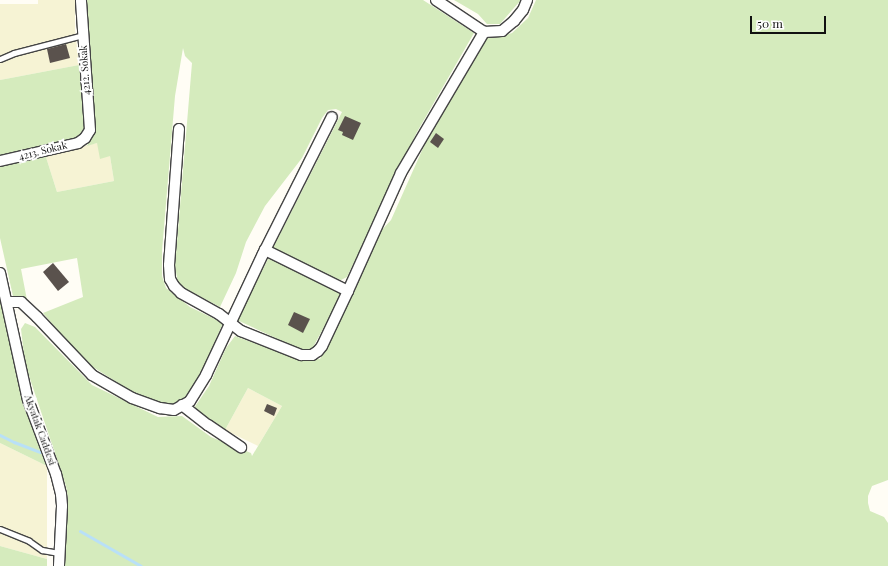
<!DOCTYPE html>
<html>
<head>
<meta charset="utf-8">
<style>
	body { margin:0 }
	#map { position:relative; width:888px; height:566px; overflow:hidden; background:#fffdf5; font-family:"Playfair Display",serif }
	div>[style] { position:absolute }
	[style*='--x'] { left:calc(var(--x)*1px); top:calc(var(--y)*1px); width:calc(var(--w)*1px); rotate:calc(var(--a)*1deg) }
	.farmland>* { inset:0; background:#f6f3d4 }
	.green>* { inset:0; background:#d5ebbd }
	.stream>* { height:3px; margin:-1.5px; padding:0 1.5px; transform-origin:1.5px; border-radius:1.5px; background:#b9e0f7 }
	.building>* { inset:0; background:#5a524d }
	.roads { filter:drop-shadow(1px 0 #444) drop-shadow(-1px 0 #444) drop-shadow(0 1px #444) drop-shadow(0 -1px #444) }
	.service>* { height:5px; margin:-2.5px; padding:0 2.5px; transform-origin:2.5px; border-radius:2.5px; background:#fff }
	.minor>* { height:10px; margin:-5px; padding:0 5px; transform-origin:5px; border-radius:5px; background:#fff }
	span { translate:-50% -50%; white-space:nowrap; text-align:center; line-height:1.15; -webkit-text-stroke:4px #fff; paint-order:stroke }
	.street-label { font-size:10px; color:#111 }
	.scale { position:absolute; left:750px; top:16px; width:76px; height:18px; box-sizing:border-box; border:2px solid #111; border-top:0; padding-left:5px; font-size:12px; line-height:14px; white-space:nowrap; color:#111; -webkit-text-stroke:3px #fff; paint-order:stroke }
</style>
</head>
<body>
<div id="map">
	<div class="farmland">
		<div style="clip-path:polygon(38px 0,75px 0,75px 30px,79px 65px,0 80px,0 4px,38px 4px)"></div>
		<div style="clip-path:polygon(97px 143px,110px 156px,114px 181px,57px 192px,45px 154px)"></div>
		<div style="clip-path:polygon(248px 388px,282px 406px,258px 446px,225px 430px)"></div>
		<div style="clip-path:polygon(0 443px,47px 466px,47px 559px,0 546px)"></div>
	</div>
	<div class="green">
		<div style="clip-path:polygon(84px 0,423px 0,474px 33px,417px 132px,347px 277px,341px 280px,329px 277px,273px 248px,342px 112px,336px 109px,328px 110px,322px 118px,302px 158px,265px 206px,246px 242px,236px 273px,220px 307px,186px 289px,178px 283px,175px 266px,192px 63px,185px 56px,183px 48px,175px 96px,162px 251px,162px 276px,166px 288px,190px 307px,223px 323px,198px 381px,189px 395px,178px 403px,165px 405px,142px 398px,85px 362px,43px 313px,83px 297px,77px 258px,21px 269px,27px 300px,20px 296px,13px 296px,0 238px,0 166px,45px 154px,57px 192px,114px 181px,110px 156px,100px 159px,97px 143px,87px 146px,94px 130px)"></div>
		<div style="clip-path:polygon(454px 0,521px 0,500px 24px,487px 24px,478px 14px)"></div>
		<div style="clip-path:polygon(536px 0,888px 0,888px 480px,872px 486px,868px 496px,868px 503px,870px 511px,884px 517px,888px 523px,888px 566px,65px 566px,68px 499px,66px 486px,25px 364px,21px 329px,25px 323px,35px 327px,92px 385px,158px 417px,182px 416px,211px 437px,251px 453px,252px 456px,282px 406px,248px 388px,225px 430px,217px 427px,194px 408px,209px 386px,226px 348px,235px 336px,298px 359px,320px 359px,335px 331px,355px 282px,379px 233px,391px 220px,432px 128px,487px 38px,499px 37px,512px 33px,528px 18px)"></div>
		<div style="clip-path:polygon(79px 65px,87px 109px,87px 128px,76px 140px,0 157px,0 80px)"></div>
		<div style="clip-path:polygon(268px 259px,278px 261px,342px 294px,312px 349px,306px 352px,237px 320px)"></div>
		<div style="clip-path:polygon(0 292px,36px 436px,47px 466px,0 443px)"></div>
		<div style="clip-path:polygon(0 546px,47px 559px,47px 566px,0 566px)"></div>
	</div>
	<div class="stream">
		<div style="--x:0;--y:435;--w:16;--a:27"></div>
		<div style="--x:14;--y:442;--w:28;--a:21"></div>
		<div style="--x:80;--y:531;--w:70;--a:29.8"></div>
	</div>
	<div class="building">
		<div style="clip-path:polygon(66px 44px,70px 58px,50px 63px,47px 49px)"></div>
		<div style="clip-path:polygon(345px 116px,361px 123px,353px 140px,342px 135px,343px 132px,338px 130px)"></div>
		<div style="clip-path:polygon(436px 133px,444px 139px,438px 148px,430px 142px)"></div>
		<div style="clip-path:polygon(53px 263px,69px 282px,58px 291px,43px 272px)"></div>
		<div style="clip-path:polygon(294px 312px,310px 319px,303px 333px,288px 325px)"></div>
		<div style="clip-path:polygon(267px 404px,277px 408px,274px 416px,264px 411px)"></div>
	</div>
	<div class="roads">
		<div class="service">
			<div style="--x:0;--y:59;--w:15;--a:-23"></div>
			<div style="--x:14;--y:53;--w:71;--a:-14.6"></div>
			<div style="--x:0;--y:529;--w:31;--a:22"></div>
			<div style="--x:29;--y:541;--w:16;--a:35"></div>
			<div style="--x:42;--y:550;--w:17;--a:10"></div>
		</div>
		<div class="minor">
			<div style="--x:436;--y:0;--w:58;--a:33.7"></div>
			<div style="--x:484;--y:32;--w:18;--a:-3"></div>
			<div style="--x:502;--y:31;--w:16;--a:-40"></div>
			<div style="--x:514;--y:21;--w:14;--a:-51"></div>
			<div style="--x:523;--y:10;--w:11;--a:-68"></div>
			<div style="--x:179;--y:129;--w:136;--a:94.2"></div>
			<div style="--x:169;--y:265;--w:14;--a:86"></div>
			<div style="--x:170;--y:279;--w:8;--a:60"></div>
			<div style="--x:174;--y:286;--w:10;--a:45"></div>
			<div style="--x:181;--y:293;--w:43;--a:28.9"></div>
			<div style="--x:219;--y:314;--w:28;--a:38"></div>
			<div style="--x:241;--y:331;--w:65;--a:21.8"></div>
			<div style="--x:301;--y:355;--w:11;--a:0"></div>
			<div style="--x:312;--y:355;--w:7;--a:-34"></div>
			<div style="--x:318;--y:351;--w:6;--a:-51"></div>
			<div style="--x:322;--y:346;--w:61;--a:-64.7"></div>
			<div style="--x:348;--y:291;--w:93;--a:-153.7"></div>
			<div style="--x:0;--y:161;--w:80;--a:-13"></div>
			<div style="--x:78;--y:143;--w:9;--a:-36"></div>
			<div style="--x:85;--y:138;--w:9;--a:-58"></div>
			<div style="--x:90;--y:130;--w:130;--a:-94"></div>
			<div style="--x:0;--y:273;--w:130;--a:77.6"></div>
			<div style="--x:28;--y:400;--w:79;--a:69.3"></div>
			<div style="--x:56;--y:474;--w:21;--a:76"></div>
			<div style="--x:61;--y:494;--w:12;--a:85"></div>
			<div style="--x:62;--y:506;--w:60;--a:92.9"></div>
			<div style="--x:348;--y:291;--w:129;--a:-65.8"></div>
			<div style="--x:401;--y:173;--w:164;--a:-59.5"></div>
			<div style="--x:7;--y:302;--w:14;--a:0"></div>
			<div style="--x:21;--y:302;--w:22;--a:43"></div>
			<div style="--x:37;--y:317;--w:80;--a:46.5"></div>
			<div style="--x:92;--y:375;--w:46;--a:29.9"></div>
			<div style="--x:132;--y:398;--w:30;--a:20"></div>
			<div style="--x:160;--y:408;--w:14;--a:8"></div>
			<div style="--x:174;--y:410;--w:18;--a:-29"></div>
			<div style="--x:190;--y:401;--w:31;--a:-58"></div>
			<div style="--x:206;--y:375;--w:134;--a:-64.8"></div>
			<div style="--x:263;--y:254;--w:153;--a:-63.3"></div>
			<div style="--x:182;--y:405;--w:33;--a:38"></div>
			<div style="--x:208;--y:425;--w:40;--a:34"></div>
		</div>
	</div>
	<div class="street-label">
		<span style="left:85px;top:70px;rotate:-94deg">4212. Sokak</span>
		<span style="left:43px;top:151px;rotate:-14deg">4213. Sokak</span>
		<span style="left:40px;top:430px;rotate:70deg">Akyatak Caddesi</span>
	</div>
	<div class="scale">50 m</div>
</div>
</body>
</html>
